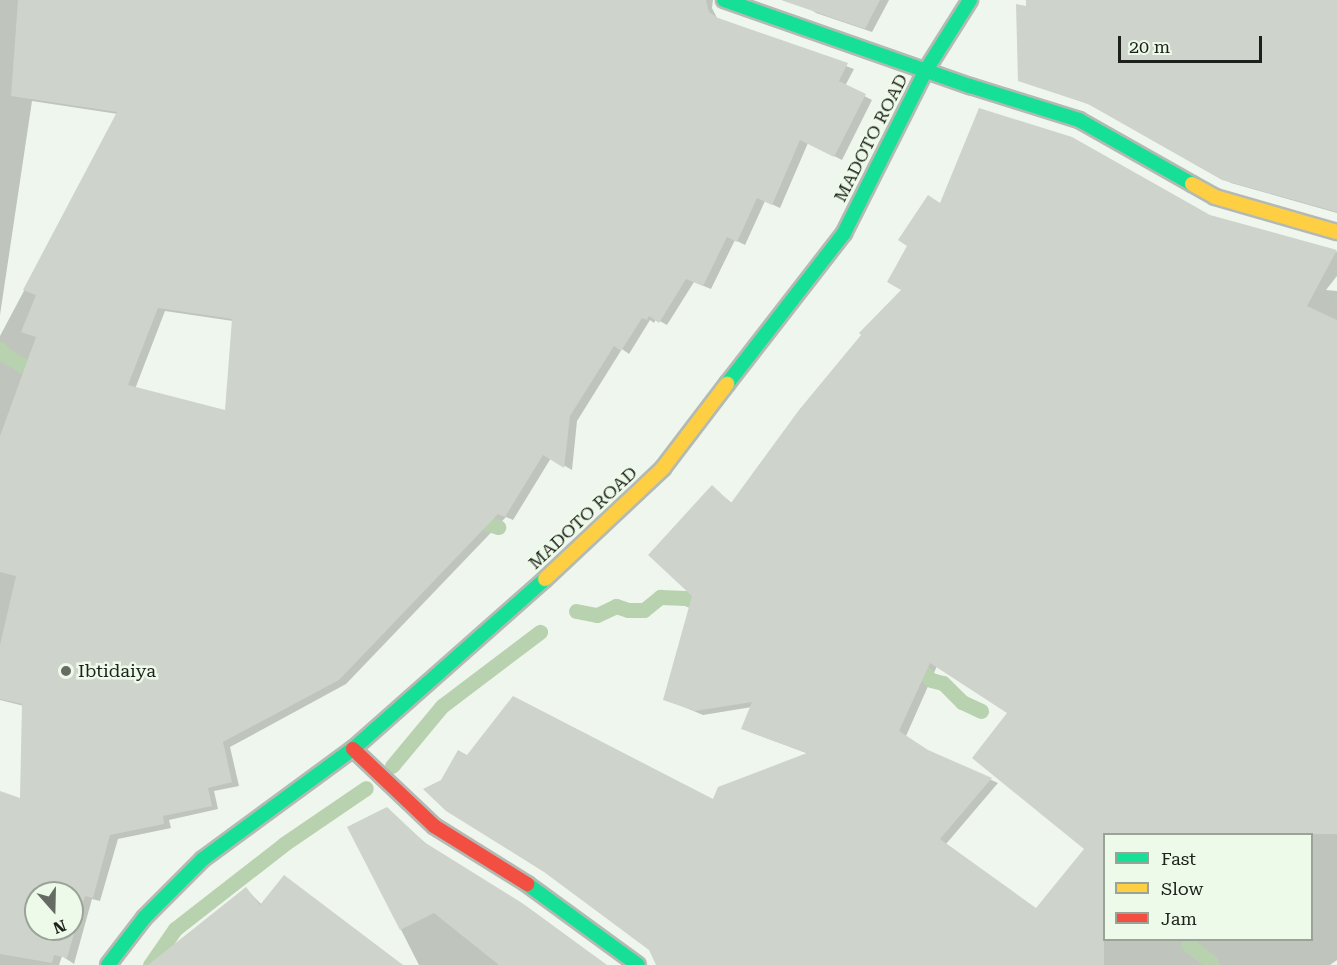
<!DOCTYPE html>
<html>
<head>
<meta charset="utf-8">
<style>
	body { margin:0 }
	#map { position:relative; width:1337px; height:965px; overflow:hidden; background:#eff6ed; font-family:"Roboto Serif",serif }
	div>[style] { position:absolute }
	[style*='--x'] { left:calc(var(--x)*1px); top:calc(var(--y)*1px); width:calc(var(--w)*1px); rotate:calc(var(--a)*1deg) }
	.shadow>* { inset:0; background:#0003 }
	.stream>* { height:15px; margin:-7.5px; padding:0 7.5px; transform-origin:7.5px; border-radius:7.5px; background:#b8d2af }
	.building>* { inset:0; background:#ced3cc }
	.roads { filter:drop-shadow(2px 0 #b4bab3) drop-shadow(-2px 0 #b4bab3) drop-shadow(0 2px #b4bab3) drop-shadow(0 -2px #b4bab3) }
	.fast>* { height:14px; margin:-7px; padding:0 7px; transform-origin:7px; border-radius:7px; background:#16e098 }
	.slow>* { height:14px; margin:-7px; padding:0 7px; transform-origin:7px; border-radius:7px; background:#ffcf43 }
	.jam>* { height:14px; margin:-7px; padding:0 7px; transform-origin:7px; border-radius:7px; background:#f24e42 }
	.dots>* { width:16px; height:16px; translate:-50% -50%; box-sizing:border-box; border:3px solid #eefae9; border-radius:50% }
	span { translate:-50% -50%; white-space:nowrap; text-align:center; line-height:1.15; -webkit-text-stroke:5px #eefae9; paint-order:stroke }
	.street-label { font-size:18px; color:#1d211b }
	.poi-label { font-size:18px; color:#1d211b }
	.left { translate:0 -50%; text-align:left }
	.legend { position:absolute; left:1103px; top:833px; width:210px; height:108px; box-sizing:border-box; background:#eefae9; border:2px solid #9aa397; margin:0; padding:8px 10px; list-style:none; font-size:18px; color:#1d211b }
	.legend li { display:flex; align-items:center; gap:12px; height:30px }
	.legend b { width:30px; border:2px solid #9aa397 }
	.north { position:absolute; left:24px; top:881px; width:60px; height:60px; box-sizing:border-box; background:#eefae9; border:2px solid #9aa397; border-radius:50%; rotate:160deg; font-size:16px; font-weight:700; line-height:24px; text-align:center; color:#1d211b }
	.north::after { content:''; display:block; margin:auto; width:21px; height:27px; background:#666c64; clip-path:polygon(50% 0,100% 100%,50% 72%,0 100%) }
	.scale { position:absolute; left:1118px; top:36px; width:144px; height:27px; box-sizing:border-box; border:3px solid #1d211b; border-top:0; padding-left:8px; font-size:18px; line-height:21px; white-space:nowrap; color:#1d211b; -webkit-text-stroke:4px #eefae9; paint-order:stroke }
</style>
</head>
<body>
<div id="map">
	<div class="shadow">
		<div style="clip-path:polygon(evenodd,0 0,713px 0,712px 8px,717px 18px,854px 69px,845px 86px,872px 100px,842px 160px,808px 143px,780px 208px,765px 201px,745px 245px,735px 240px,711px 289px,694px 282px,667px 325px,656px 319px,654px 323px,650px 320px,629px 354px,622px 349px,577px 421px,572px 470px,551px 458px,513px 520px,506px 517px,346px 684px,230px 747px,239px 786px,214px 791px,218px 809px,169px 820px,171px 828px,118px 839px,100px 901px,92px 899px,74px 964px,62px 956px,59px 965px,0 965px,0 793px,21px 800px,24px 706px,0 700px,0 336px,118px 114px,32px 101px,0 315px,0 0,165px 311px,233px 321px,226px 412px,135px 389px,165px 311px,0 0,36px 893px,72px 893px,72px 929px,36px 929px,36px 893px)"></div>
		<div style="clip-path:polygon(807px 0,889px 0,872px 32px,816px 13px,809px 8px)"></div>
		<div style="clip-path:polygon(1037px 0,1337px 0,1337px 213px,1231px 183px,1097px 107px,1019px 80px,1028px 7px)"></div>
		<div style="clip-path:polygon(evenodd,941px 205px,1209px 216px,1337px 252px,1337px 276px,1326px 290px,1337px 291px,1337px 960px,1330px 965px,658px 965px,650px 949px,442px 781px,468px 757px,714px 801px,809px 754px,750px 732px,752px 707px,703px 715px,665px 699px,694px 596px,712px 487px,733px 504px,903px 289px,941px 205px,937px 666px,1009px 712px,1086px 849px,1036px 910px,946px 844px,998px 783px,930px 752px,906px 736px,937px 666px,941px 205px,1104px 834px,1312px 834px,1312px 940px,1104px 940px,1104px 834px)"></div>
		<div style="clip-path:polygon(387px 809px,431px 848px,530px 909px,606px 965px,419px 965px,349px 828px)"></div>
		<div style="clip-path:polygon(246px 889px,262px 905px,402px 965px,165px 965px)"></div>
	</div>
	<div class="stream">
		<div style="--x:0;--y:349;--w:8;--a:50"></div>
		<div style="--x:5;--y:355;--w:43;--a:30.7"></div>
		<div style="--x:469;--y:517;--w:31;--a:19"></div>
		<div style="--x:576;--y:611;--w:21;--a:11"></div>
		<div style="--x:597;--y:615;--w:21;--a:-25"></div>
		<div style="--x:616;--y:606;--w:13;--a:18"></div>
		<div style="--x:628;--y:610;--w:16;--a:0"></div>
		<div style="--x:644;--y:610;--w:21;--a:-39"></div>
		<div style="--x:660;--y:597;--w:26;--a:2"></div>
		<div style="--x:686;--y:598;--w:25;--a:23"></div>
		<div style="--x:913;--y:662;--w:25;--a:45"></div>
		<div style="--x:931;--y:680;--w:12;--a:14"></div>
		<div style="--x:943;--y:683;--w:27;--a:45"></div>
		<div style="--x:962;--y:702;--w:21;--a:25"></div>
		<div style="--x:392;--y:766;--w:78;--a:-50.2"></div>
		<div style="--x:442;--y:706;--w:123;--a:-37.1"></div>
		<div style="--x:1188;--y:944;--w:29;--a:38"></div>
		<div style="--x:150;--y:965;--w:44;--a:-55.2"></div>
		<div style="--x:175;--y:929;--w:138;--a:-37.9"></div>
		<div style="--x:284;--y:844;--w:99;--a:-34.3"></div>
	</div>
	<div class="building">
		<div style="clip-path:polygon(evenodd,18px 0,706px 0,709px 12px,718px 18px,848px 63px,839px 81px,866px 94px,834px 157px,800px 140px,772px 205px,757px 198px,737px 242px,727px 237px,703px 286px,686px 279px,659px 323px,649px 316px,647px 320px,642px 318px,621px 351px,614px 346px,570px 416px,564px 468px,543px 455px,505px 517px,498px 514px,339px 680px,223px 742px,232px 782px,208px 788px,212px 806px,163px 816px,164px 824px,110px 835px,93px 898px,85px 896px,67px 958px,54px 955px,52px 963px,0 954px,0 791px,20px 798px,22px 704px,0 699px,0 645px,16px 576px,0 572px,0 436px,36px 337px,21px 332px,36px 295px,23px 290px,117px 112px,11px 96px,18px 0,158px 308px,232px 319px,225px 410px,128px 385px,158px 308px,18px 0,36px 893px,72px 893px,72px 929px,36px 929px,36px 893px)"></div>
		<div style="clip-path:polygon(781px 0,880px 0,865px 29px)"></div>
		<div style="clip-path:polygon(1026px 0,1337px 0,1337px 212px,1222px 180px,1088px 104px,1018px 81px,1016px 4px,1026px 6px)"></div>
		<div style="clip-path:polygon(evenodd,979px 108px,1072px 137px,1210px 215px,1337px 250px,1307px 306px,1337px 320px,1337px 834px,1104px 834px,1104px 965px,656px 965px,649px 950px,544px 872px,446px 811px,423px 789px,441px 780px,458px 750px,467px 755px,513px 696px,713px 799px,718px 787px,807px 753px,741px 729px,752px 702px,695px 711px,663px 700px,692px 596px,648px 555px,712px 485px,731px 503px,799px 410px,861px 335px,859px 333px,901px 290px,887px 282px,907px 246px,898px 240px,928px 195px,940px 203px,979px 108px,930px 663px,1007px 713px,972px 758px,1084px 849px,1036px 908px,940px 839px,992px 778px,928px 750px,899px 731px,930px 663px)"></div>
		<div style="clip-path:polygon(387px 807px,424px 842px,522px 903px,607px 965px,499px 965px,434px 913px,400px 930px,347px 827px)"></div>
		<div style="clip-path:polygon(284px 875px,403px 965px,148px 965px,246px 887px,260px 905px)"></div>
	</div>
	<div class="roads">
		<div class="fast">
			<div style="--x:724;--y:0;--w:261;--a:19.3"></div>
			<div style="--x:970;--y:86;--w:114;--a:17.3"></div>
			<div style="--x:1079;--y:120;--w:130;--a:29.5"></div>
			<div style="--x:727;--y:384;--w:191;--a:-52.2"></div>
			<div style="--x:844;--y:233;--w:182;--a:-63.3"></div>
			<div style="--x:926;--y:70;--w:83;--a:-57.8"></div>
			<div style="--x:527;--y:884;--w:137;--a:36.1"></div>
			<div style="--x:108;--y:965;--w:59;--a:-52.5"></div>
			<div style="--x:144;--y:918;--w:83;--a:-45"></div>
			<div style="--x:203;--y:859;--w:186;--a:-36.3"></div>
			<div style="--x:353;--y:749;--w:256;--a:-41.5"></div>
		</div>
		<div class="slow">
			<div style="--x:1192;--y:184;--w:26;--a:29"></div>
			<div style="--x:1215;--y:197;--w:127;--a:16"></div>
			<div style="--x:545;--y:579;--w:162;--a:-43.2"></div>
			<div style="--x:663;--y:468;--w:106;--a:-52.7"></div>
		</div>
		<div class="jam">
			<div style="--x:353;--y:749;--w:112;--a:43.5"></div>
			<div style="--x:434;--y:826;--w:110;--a:31.9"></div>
		</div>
	</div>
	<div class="dots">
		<div style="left:66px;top:671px;background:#666c64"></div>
	</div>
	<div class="street-label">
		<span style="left:871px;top:138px;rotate:-63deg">MADOTO ROAD</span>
		<span style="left:583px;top:518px;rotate:-43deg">MADOTO ROAD</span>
	</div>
	<div class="poi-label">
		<span class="left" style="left:78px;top:671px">Ibtidaiya</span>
	</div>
	<ul class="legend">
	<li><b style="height:8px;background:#16e098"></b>Fast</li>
	<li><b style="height:8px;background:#ffcf43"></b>Slow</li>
	<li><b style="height:8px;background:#f24e42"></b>Jam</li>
	</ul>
	<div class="north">N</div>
	<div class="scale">20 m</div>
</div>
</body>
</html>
